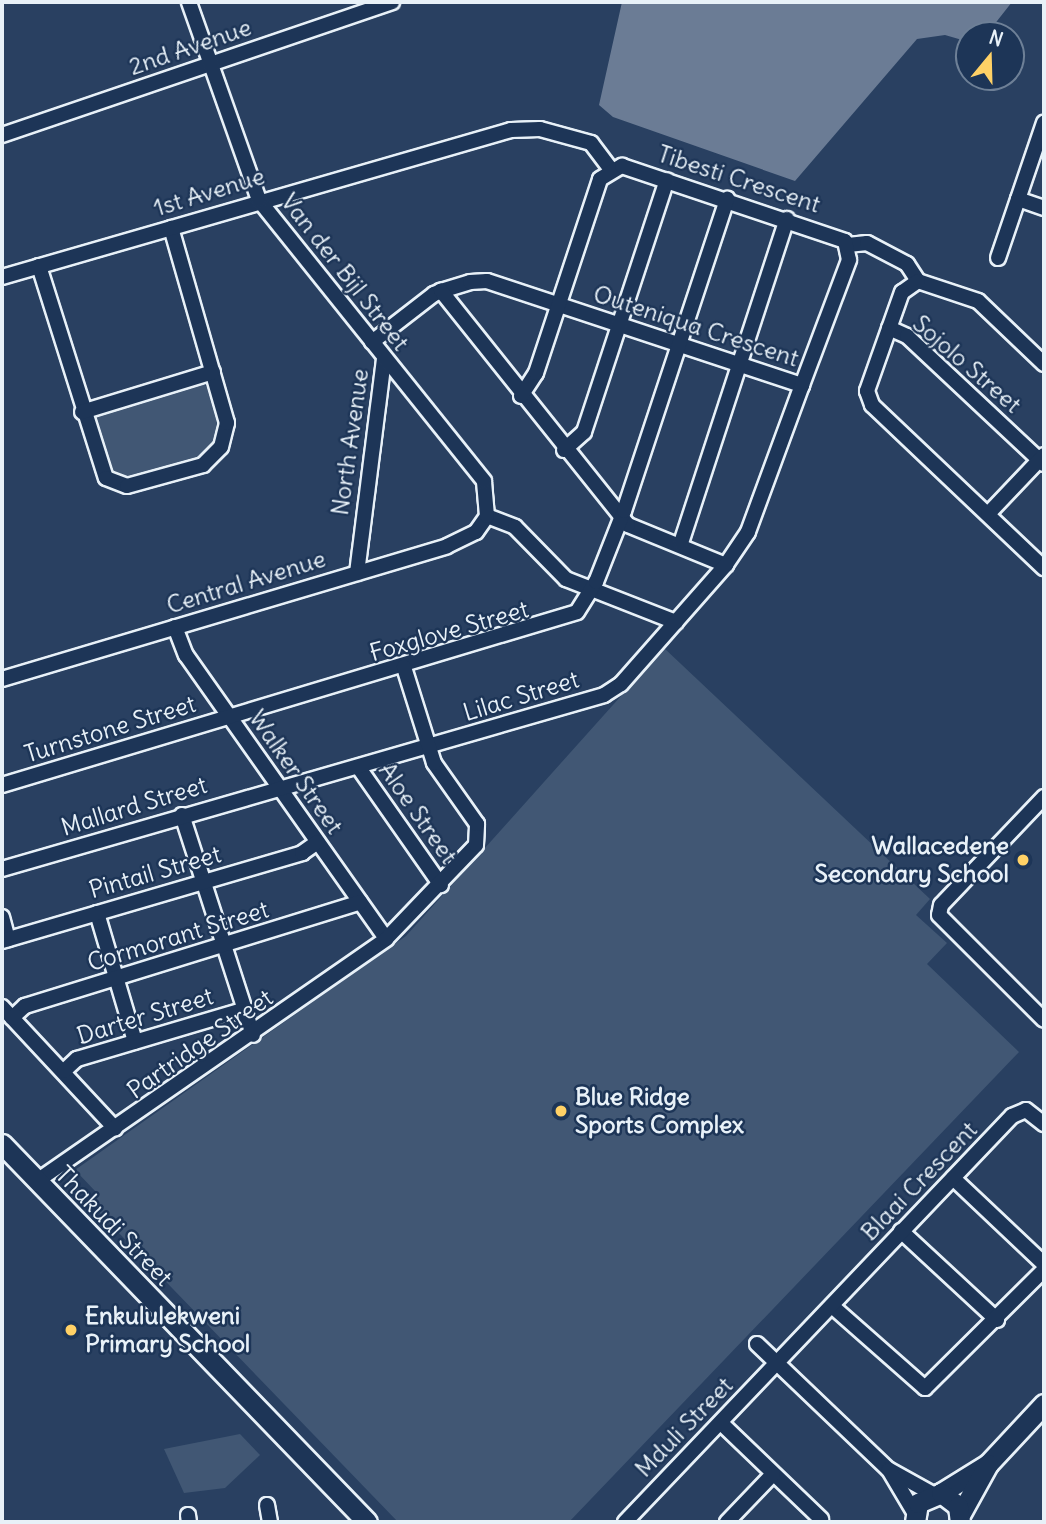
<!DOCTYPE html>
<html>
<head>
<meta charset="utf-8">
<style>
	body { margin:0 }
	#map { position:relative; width:1046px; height:1524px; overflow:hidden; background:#294061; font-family:Delius,sans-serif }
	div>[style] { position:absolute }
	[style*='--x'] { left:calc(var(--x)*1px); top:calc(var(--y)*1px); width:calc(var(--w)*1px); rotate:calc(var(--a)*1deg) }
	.green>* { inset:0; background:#415774 }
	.water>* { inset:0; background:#6b7c95 }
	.roads { filter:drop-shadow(2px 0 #e8f1f8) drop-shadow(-2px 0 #e8f1f8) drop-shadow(0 2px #e8f1f8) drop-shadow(0 -2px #e8f1f8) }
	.street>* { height:14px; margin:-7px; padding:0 7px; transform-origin:7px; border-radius:7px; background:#1d3557 }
	.secondary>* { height:19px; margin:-9.5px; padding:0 9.5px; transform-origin:9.5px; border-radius:9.5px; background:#1d3557 }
	.dots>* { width:19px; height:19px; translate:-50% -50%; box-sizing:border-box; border:4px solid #1d3557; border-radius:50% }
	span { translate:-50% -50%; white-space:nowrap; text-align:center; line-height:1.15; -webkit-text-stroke:5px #1d3557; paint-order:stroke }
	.street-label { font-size:24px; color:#e8f1f8 }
	.poi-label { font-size:24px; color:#e8f1f8; font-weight:700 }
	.right { translate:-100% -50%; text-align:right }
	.left { translate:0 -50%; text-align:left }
	.frame { position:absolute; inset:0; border:4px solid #e8f1f8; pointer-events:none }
	.north { position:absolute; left:955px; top:21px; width:70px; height:70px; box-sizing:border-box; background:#1d3557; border:2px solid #6e8097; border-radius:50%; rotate:19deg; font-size:19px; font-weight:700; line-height:28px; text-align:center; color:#e8f1f8 }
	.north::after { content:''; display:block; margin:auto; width:24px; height:32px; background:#ffd166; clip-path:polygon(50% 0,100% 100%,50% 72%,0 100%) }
</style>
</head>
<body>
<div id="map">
	<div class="green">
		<div style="clip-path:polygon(200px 383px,210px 388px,217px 413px,216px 445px,200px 460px,132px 479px,107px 468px,94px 418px)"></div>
		<div style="clip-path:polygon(664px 648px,930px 899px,916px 915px,947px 943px,927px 964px,1019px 1052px,569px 1522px,398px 1522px,88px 1201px,96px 1192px,75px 1170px,406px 936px)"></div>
		<div style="clip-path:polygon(240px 1434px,260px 1455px,225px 1488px,184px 1493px,164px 1449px)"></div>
	</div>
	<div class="water">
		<div style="clip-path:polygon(622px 2px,1012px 2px,986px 35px,969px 35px,969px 42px,945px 35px,917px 39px,795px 181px,613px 117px,599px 105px)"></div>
	</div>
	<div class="roads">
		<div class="street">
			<div style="--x:2;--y:135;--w:412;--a:-18.8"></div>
			<div style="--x:1018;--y:199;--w:28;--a:19"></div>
			<div style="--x:848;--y:245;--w:19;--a:-6"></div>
			<div style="--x:867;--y:243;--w:45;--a:27.7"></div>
			<div style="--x:907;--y:264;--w:20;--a:57"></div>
			<div style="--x:998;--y:258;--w:143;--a:-71.2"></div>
			<div style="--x:39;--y:266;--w:222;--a:72.5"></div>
			<div style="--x:106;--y:478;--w:22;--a:21"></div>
			<div style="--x:127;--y:486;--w:79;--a:-15.4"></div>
			<div style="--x:203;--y:465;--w:25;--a:-45"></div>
			<div style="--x:221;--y:447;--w:25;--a:-76"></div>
			<div style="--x:227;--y:423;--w:203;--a:-106"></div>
			<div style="--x:2;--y:277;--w:530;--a:-16.11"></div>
			<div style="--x:511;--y:130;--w:29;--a:-2"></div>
			<div style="--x:540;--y:129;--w:53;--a:15.4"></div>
			<div style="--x:591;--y:143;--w:31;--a:53"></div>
			<div style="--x:889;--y:328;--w:20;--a:24"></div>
			<div style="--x:907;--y:336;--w:187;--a:43.1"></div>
			<div style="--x:372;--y:342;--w:78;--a:-37.7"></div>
			<div style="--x:434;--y:294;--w:8;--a:-23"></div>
			<div style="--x:441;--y:291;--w:30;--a:-17"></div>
			<div style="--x:470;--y:282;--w:17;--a:-3"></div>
			<div style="--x:487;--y:281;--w:332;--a:18.3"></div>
			<div style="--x:802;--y:385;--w:157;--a:110.2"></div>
			<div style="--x:748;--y:532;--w:40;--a:124"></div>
			<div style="--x:726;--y:565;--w:106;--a:-157.8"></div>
			<div style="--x:628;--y:525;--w:300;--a:-128.6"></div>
			<div style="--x:1044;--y:364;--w:91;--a:-136.3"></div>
			<div style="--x:978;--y:301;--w:63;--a:-161.6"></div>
			<div style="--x:918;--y:281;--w:19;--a:145"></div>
			<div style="--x:902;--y:292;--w:105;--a:109.5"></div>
			<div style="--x:867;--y:391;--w:15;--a:70"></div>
			<div style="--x:872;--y:405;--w:237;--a:43.5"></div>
			<div style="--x:521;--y:396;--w:27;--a:-57"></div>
			<div style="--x:536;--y:373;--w:204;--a:-71.7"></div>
			<div style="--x:600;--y:179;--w:26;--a:-31"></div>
			<div style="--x:622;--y:166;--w:235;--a:18.6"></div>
			<div style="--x:845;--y:241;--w:19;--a:78"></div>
			<div style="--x:849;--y:260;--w:134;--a:110.6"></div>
			<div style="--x:82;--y:412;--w:137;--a:-17"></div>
			<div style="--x:564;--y:450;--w:27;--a:-42"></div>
			<div style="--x:584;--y:432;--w:265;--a:-71.8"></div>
			<div style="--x:988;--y:514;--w:81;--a:-46.5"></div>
			<div style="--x:487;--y:516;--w:30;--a:21"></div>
			<div style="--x:515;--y:527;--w:73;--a:45.6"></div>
			<div style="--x:566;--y:579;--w:118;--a:21.4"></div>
			<div style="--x:681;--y:543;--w:341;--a:-71.9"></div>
			<div style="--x:357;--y:573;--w:215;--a:-82.8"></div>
			<div style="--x:175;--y:627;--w:30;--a:69"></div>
			<div style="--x:186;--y:655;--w:347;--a:54.8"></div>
			<div style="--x:2;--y:679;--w:464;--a:-16.6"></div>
			<div style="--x:447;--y:546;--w:32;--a:-26"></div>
			<div style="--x:476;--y:532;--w:19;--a:-55"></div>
			<div style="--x:487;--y:516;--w:35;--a:-95"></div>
			<div style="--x:484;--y:481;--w:360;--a:-128.7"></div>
			<div style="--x:259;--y:200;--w:210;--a:-109.5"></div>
			<div style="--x:359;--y:768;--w:143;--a:55"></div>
			<div style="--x:2;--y:785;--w:600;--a:-16.74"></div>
			<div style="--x:577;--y:612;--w:36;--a:-58"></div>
			<div style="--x:596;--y:582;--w:76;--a:-68.5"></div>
			<div style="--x:624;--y:511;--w:329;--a:-71.7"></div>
			<div style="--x:1044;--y:797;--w:149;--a:133.6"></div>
			<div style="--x:941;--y:905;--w:10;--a:101"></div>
			<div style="--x:939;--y:915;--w:148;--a:45"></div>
			<div style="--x:182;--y:815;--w:231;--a:72.1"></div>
			<div style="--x:2;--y:869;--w:627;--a:-16.12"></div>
			<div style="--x:604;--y:695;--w:20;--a:-33"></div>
			<div style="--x:621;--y:684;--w:159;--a:-48.6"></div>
			<div style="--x:97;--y:913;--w:134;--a:73.5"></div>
			<div style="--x:2;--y:917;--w:23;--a:75"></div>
			<div style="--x:2;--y:941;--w:313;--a:-16.3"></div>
			<div style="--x:302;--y:853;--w:19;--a:-35"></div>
			<div style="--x:2;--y:1007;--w:166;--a:47"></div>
			<div style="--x:12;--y:1018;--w:18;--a:-43"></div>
			<div style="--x:25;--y:1006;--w:351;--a:-17.2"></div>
			<div style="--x:64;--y:1071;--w:18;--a:-43"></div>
			<div style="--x:77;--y:1059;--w:172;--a:-16.5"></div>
			<div style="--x:953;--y:1178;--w:125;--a:43.4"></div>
			<div style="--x:37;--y:1181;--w:425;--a:-34.7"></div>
			<div style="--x:386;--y:939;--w:130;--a:-46.2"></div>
			<div style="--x:476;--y:845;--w:21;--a:-87"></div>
			<div style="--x:477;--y:824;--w:75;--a:-125.2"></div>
			<div style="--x:434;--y:763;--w:101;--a:-107.4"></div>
			<div style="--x:901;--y:1231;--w:131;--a:42.8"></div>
			<div style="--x:832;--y:1306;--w:124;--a:41.4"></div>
			<div style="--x:925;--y:1388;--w:168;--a:-44.8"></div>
			<div style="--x:757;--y:1344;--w:181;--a:43.7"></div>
			<div style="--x:888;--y:1469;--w:51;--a:29.1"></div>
			<div style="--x:721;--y:1423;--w:139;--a:43.8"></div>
			<div style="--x:889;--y:1470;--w:49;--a:59.2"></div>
			<div style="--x:267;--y:1505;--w:17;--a:80"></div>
			<div style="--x:188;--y:1515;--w:7;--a:82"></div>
			<div style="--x:625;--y:1522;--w:561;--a:-46.37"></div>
			<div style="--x:1012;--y:1116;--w:15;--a:-23"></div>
			<div style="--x:1026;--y:1110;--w:23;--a:38"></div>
			<div style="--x:727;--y:1522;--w:66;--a:-46.2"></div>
		</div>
		<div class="secondary">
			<div style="--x:2;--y:1144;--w:525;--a:46"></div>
			<div style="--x:941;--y:1493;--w:55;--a:-31.7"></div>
			<div style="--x:988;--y:1464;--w:82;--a:-47"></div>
			<div style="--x:961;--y:1513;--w:56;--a:-61.1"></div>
			<div style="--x:915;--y:1522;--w:19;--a:-81"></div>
			<div style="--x:918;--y:1503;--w:25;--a:-23"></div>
			<div style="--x:941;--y:1493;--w:21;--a:37"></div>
			<div style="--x:958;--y:1506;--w:16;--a:83"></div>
		</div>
	</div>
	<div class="dots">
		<div style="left:1023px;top:860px;background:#ffd166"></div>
		<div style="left:561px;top:1111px;background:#ffd166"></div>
		<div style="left:71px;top:1330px;background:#ffd166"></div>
	</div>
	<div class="street-label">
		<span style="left:190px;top:47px;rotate:-19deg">2nd Avenue</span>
		<span style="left:739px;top:179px;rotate:18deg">Tibesti Crescent</span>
		<span style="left:209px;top:192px;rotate:-17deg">1st Avenue</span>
		<span style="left:345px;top:272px;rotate:52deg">Van der Bijl Street</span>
		<span style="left:696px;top:326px;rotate:18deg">Outeniqua Crescent</span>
		<span style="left:967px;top:364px;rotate:41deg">Sojolo Street</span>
		<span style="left:350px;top:442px;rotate:-82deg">North Avenue</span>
		<span style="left:246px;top:582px;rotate:-17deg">Central Avenue</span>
		<span style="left:449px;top:631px;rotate:-16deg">Foxglove Street</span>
		<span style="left:521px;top:696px;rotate:-17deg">Lilac Street</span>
		<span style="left:110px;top:729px;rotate:-17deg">Turnstone Street</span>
		<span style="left:296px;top:772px;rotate:55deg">Walker Street</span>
		<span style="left:134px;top:806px;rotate:-17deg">Mallard Street</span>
		<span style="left:418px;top:813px;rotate:55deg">Aloe Street</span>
		<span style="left:155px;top:872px;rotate:-16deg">Pintail Street</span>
		<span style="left:178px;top:936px;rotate:-17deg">Cormorant Street</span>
		<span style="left:145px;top:1016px;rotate:-17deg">Darter Street</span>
		<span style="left:200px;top:1044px;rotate:-35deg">Partridge Street</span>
		<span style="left:919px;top:1181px;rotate:-46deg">Blaai Crescent</span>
		<span style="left:114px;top:1226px;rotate:46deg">Thakudi Street</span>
		<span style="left:684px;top:1427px;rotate:-46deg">Mduli Street</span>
	</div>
	<div class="poi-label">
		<span class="right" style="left:1009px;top:860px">Wallacedene<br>Secondary School</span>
		<span class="left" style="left:575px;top:1111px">Blue Ridge<br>Sports Complex</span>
		<span class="left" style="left:85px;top:1330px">Enkululekweni<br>Primary School</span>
	</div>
	<div class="frame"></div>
	<div class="north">N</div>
</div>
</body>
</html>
